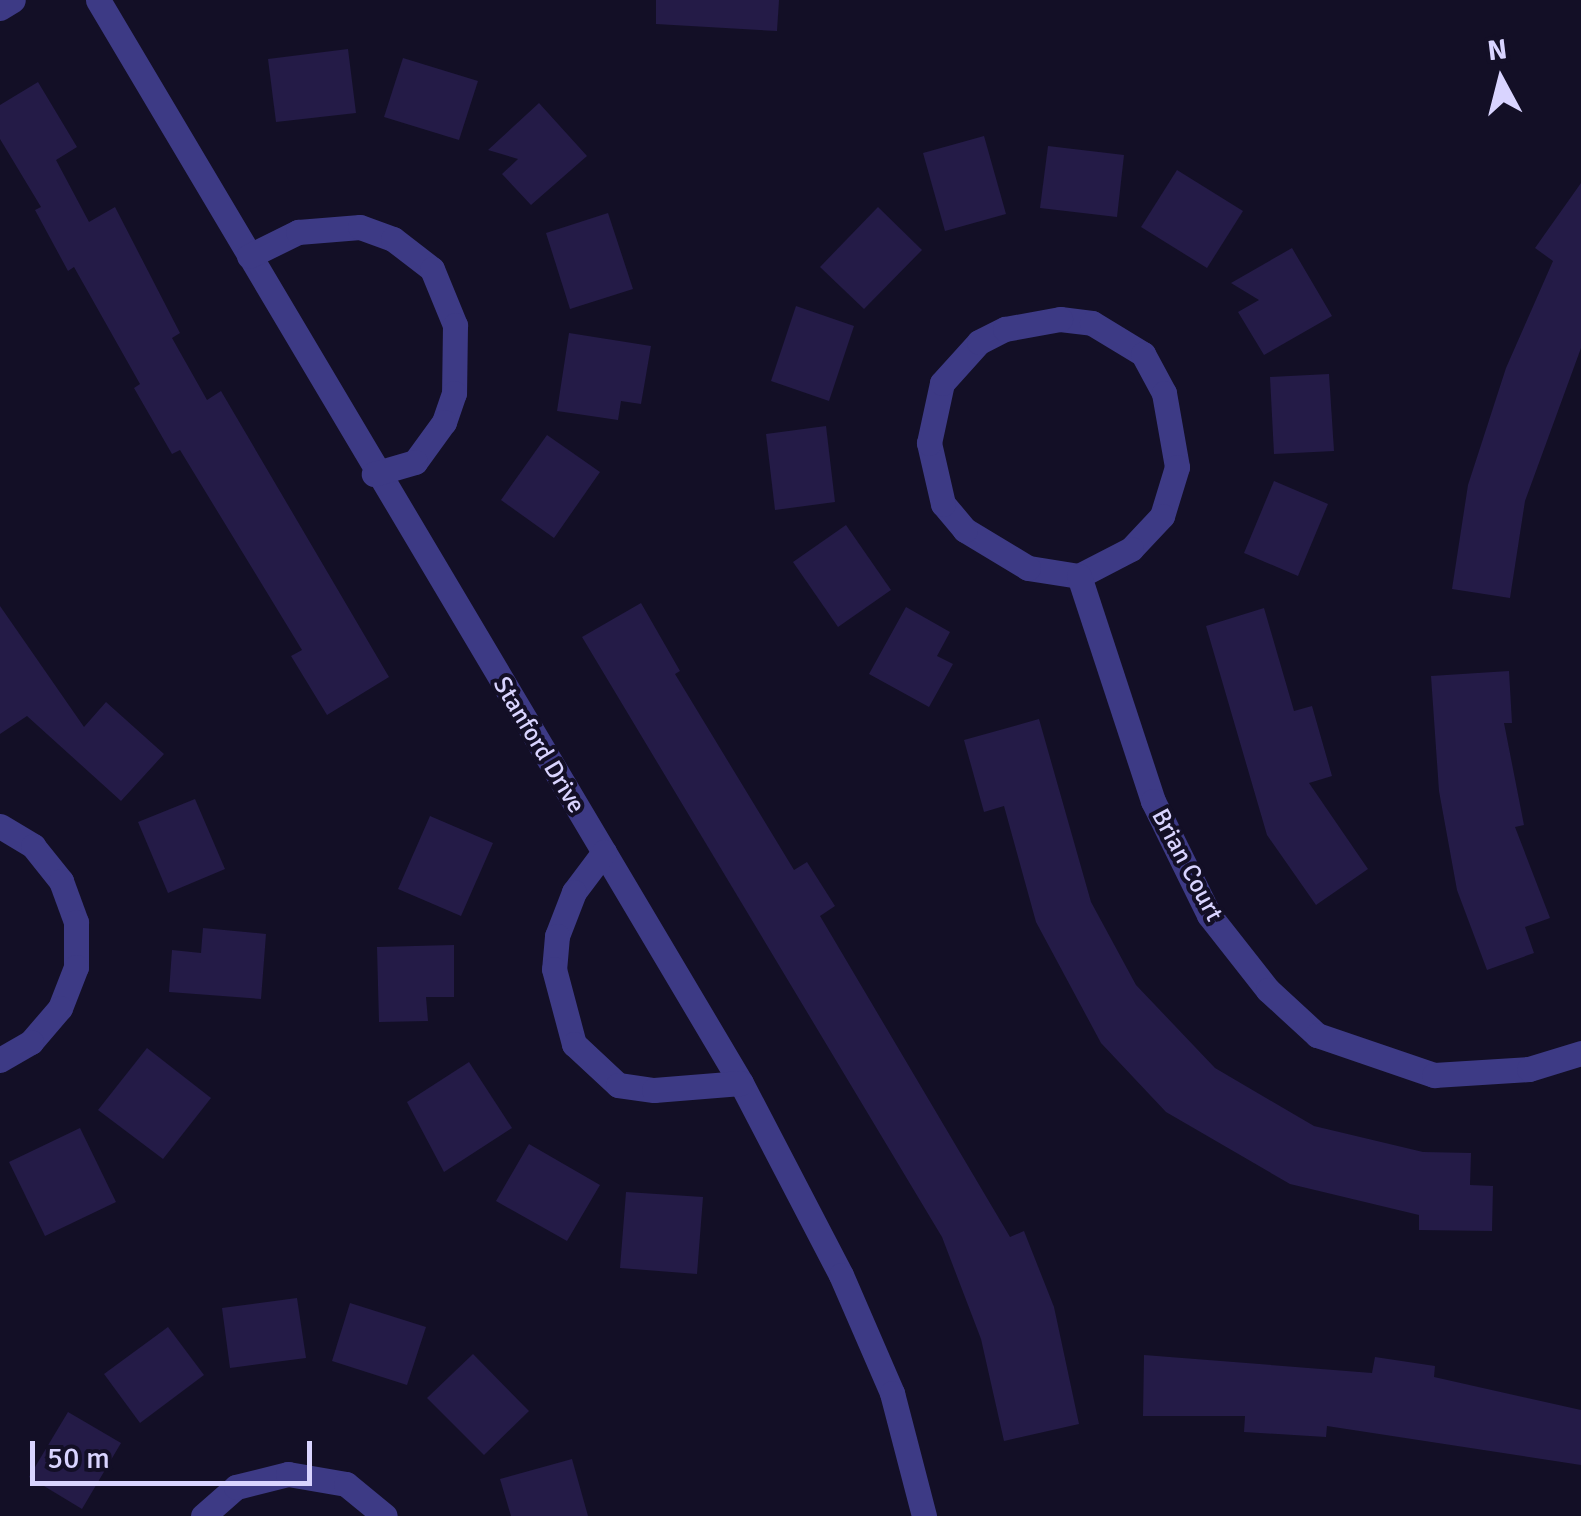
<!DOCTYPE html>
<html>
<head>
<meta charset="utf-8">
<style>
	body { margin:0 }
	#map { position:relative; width:1581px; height:1516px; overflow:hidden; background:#130f26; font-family:Signika,sans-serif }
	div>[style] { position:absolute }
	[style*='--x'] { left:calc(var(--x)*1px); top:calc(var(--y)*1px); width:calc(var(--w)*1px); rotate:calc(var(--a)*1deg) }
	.building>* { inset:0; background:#241b47 }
	.minor>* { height:25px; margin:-12.5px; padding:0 12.5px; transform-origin:12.5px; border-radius:12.5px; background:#3d3a85 }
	span { translate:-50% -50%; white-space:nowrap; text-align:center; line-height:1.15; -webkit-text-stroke:8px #130f26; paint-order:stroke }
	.street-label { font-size:25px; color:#d9d4ff }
	.north { position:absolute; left:1451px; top:30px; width:100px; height:100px; -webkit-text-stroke:8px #130f26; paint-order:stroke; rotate:353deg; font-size:28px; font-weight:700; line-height:40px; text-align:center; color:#d9d4ff }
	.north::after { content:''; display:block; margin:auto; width:35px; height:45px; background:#d9d4ff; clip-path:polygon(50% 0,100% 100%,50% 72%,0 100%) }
	.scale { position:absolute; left:30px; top:1441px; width:282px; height:45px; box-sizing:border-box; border:5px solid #d9d4ff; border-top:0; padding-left:12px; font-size:30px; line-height:35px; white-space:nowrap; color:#d9d4ff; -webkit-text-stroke:8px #130f26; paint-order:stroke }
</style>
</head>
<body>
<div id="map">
	<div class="building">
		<div style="clip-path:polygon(656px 0,779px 0,777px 31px,656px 24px)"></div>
		<div style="clip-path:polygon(348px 49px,356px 113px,276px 122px,268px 59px)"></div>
		<div style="clip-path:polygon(403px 58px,478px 81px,459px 140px,384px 117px)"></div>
		<div style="clip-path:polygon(38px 82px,77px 147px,56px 160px,89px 222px,115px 207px,180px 333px,172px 338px,207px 400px,221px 391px,389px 677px,327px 715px,291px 656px,302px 650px,180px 450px,172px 454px,134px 388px,140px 384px,74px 267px,68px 271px,35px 210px,41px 207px,0 139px,0 105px)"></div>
		<div style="clip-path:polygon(539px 103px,587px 156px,531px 205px,502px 174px,518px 159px,488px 150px)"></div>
		<div style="clip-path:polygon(984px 136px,1006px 214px,945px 231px,923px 153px)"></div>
		<div style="clip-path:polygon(1048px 146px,1124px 155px,1117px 217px,1040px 208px)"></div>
		<div style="clip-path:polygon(1177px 170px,1243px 211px,1207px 268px,1141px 227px)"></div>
		<div style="clip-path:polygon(1581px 183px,1581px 348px,1525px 501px,1510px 598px,1452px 589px,1468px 485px,1506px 368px,1553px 261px,1535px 248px)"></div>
		<div style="clip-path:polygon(878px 207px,922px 250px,864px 309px,820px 267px)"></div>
		<div style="clip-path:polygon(608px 213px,633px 289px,570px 309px,546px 233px)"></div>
		<div style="clip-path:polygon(1292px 248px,1332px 316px,1264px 355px,1238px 312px,1259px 300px,1231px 283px)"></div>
		<div style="clip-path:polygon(796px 306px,854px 326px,829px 401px,771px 381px)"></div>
		<div style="clip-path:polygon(569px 333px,651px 346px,641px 404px,621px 401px,618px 420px,557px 411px)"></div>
		<div style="clip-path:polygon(1329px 374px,1334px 451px,1274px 454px,1270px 377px)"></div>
		<div style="clip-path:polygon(826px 426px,835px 502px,775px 510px,766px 434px)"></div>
		<div style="clip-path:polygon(547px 435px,600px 472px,554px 538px,501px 500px)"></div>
		<div style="clip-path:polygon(1274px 481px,1328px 504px,1298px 576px,1244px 553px)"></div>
		<div style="clip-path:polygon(846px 525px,891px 590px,838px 627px,793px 562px)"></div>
		<div style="clip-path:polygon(641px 603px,680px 671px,675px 674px,794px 870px,807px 862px,835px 906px,820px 916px,1010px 1237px,1024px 1231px,1054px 1307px,1079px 1424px,1004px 1441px,981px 1339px,942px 1237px,582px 637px)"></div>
		<div style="clip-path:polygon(0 606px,84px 727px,106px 702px,164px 754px,121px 801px,27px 716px,0 734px)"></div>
		<div style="clip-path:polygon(906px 607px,950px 632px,937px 656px,953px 664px,929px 707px,869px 674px)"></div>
		<div style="clip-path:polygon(1264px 608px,1294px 711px,1312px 706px,1332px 776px,1309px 783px,1368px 869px,1316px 905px,1267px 835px,1206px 626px)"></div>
		<div style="clip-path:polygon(1509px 671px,1512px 723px,1504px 723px,1524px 825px,1515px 827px,1550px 918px,1525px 927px,1534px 953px,1487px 970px,1457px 890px,1439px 791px,1431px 676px)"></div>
		<div style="clip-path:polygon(1039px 719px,1091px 902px,1136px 985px,1215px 1068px,1314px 1126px,1423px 1152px,1471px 1153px,1470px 1185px,1493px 1186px,1492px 1231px,1419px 1230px,1419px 1215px,1290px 1184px,1166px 1112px,1101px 1043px,1036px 922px,1004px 806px,984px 812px,964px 740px)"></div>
		<div style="clip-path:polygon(195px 799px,225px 869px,168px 893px,138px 822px)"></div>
		<div style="clip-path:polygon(430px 816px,493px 843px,461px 916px,398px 889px)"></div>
		<div style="clip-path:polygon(203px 928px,266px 934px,261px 999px,169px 992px,172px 950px,201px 953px)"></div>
		<div style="clip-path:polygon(454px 945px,454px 997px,426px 997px,428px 1021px,379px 1022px,377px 947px)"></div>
		<div style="clip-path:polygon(147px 1048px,211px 1098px,163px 1159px,98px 1110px)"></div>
		<div style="clip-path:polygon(469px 1062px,512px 1128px,444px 1172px,407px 1102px)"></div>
		<div style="clip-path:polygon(80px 1128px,116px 1202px,45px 1236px,9px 1162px)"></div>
		<div style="clip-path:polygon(529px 1144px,600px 1185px,567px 1241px,496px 1201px)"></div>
		<div style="clip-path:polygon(626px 1192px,703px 1197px,697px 1274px,620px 1268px)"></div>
		<div style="clip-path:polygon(297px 1298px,306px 1358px,230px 1368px,222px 1308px)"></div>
		<div style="clip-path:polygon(350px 1303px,426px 1327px,407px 1385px,332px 1361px)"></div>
		<div style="clip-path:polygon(168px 1327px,204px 1375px,140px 1423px,104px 1374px)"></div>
		<div style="clip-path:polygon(473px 1354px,529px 1411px,484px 1455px,427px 1398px)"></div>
		<div style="clip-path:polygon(1144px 1355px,1372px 1373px,1375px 1357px,1435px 1366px,1434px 1377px,1581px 1410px,1581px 1465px,1327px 1426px,1326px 1437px,1244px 1432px,1245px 1416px,1143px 1416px)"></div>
		<div style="clip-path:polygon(68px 1412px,121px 1443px,82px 1509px,29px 1477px)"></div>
		<div style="clip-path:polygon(572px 1459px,588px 1516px,511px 1516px,500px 1479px)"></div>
	</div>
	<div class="minor">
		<div style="--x:98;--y:0;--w:1259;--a:59.3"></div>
		<div style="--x:741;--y:1083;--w:216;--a:62.5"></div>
		<div style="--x:841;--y:1275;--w:129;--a:66.6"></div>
		<div style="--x:892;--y:1393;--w:127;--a:75.4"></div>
		<div style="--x:0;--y:8;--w:15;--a:-32"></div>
		<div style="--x:249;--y:256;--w:55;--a:-26.1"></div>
		<div style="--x:298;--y:232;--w:62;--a:-4.6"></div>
		<div style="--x:360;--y:227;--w:35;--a:20"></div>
		<div style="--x:393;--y:239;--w:49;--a:37.6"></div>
		<div style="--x:432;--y:269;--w:61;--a:67.7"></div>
		<div style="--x:455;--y:325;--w:68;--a:90.8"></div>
		<div style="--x:454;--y:393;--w:31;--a:109"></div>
		<div style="--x:444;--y:422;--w:49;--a:125.9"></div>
		<div style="--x:415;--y:462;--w:43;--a:163.7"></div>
		<div style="--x:1060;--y:319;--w:32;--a:7"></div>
		<div style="--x:1092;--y:323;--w:60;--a:31.3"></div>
		<div style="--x:1143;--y:354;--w:44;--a:61.7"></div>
		<div style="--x:1164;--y:393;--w:75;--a:80"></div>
		<div style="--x:1177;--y:467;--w:51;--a:107"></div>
		<div style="--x:1162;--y:516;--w:45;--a:133.2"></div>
		<div style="--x:1131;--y:549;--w:59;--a:152.6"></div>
		<div style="--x:1079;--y:576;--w:52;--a:-171.1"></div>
		<div style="--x:1028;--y:568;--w:74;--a:-148.9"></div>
		<div style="--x:965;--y:530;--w:34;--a:-130"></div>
		<div style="--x:943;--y:504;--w:63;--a:-102.9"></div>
		<div style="--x:929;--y:443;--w:61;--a:-77.8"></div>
		<div style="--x:942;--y:383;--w:55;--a:-47.9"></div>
		<div style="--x:979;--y:342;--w:29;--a:-27"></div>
		<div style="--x:1005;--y:329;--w:56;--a:-10.3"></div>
		<div style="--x:1079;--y:576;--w:237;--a:71.8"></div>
		<div style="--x:1153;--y:801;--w:127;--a:63.8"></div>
		<div style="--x:1209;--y:915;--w:95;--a:51.8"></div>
		<div style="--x:1268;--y:990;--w:67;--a:42.6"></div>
		<div style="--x:1317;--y:1035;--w:124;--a:18.9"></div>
		<div style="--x:1434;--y:1075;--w:95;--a:-3.6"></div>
		<div style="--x:1529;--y:1069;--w:54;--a:-17.1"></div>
		<div style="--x:0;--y:826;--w:39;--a:31"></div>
		<div style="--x:33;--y:846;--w:45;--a:51.3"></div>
		<div style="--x:61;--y:881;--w:44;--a:69.9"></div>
		<div style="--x:76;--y:922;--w:45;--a:90"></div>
		<div style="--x:76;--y:967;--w:44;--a:111.3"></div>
		<div style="--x:60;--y:1008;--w:45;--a:130.5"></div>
		<div style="--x:31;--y:1042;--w:36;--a:150"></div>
		<div style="--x:604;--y:852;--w:50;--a:126.9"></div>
		<div style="--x:574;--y:892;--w:47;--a:111.1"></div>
		<div style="--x:557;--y:936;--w:33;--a:95"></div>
		<div style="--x:554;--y:969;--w:78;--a:75.1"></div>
		<div style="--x:574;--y:1044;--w:60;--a:43"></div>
		<div style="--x:618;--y:1085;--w:36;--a:8"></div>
		<div style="--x:654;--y:1090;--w:87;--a:-4.6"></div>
		<div style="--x:203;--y:1516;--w:44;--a:-41.3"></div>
		<div style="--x:236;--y:1487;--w:54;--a:-14"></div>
		<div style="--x:288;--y:1474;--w:59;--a:9.8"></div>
		<div style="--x:346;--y:1484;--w:50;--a:39.4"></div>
	</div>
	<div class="street-label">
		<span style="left:539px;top:745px;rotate:59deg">Stanford Drive</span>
		<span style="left:1187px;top:865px;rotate:62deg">Brian Court</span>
	</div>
	<div class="north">N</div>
	<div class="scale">50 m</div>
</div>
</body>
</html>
